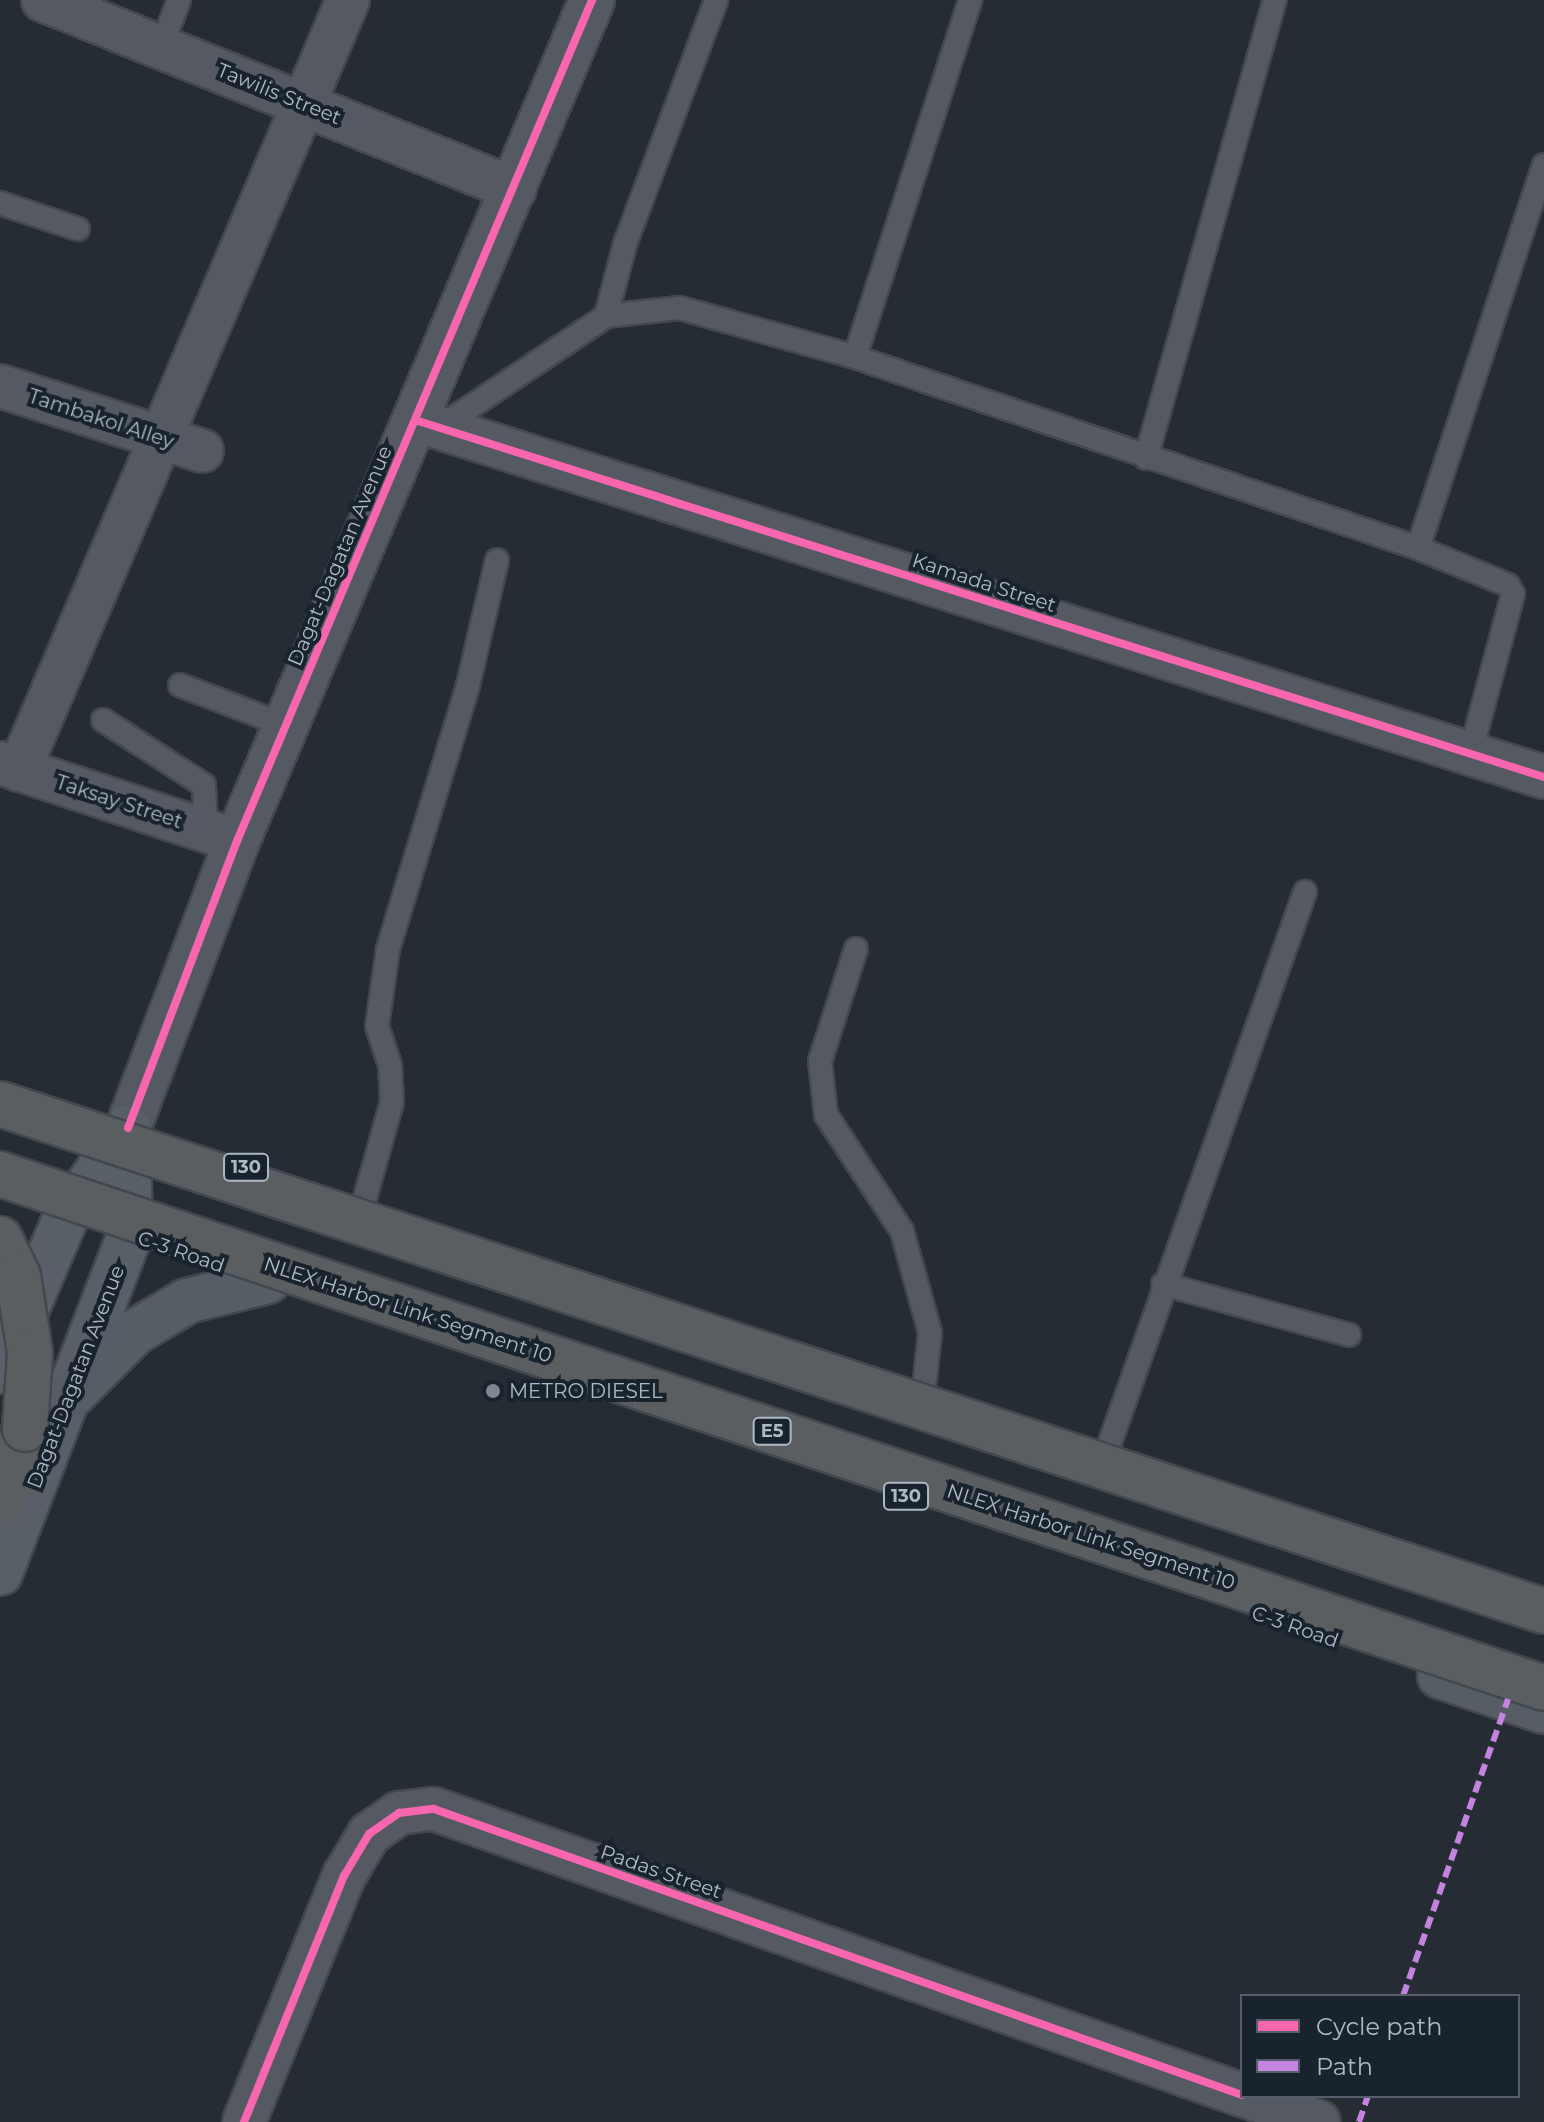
<!DOCTYPE html>
<html>
<head>
<meta charset="utf-8">
<style>
	body { margin:0 }
	#map { position:relative; width:1544px; height:2122px; overflow:hidden; background:#262c33; font-family:Montserrat,sans-serif }
	div>[style] { position:absolute }
	[style*='--x'] { left:calc(var(--x)*1px); top:calc(var(--y)*1px); width:calc(var(--w)*1px); rotate:calc(var(--a)*1deg) }
	.roads { filter:drop-shadow(2px 0 #44484e) drop-shadow(-2px 0 #44484e) drop-shadow(0 2px #44484e) drop-shadow(0 -2px #44484e) }
	.service>* { height:22px; margin:-11px; padding:0 11px; transform-origin:11px; border-radius:11px; background:#555a62 }
	.minor>* { height:42px; margin:-21px; padding:0 21px; transform-origin:21px; border-radius:21px; background:#555a62 }
	.tertiary>* { height:44px; margin:-22px; padding:0 22px; transform-origin:22px; border-radius:22px; background:#555a62 }
	.secondary>* { height:44px; margin:-22px; padding:0 22px; transform-origin:22px; border-radius:22px; background:#595f66 }
	.primary>* { height:44px; margin:-22px; padding:0 22px; transform-origin:22px; border-radius:22px; background:#575d64 }
	.motorway>* { height:44px; margin:-22px; padding:0 22px; transform-origin:22px; border-radius:22px; background:#5a5e61 }
	.bridges { filter:drop-shadow(2px 0 #42484f) drop-shadow(-2px 0 #42484f) drop-shadow(0 2px #42484f) drop-shadow(0 -2px #42484f) }
	.motorway-bridge>* { height:44px; margin:-22px; padding:0 22px; transform-origin:22px; border-radius:22px; background:#5a5e61 }
	.quiet>* { height:6px; margin-top:-3px; transform-origin:0; background:repeating-linear-gradient(90deg,#c483df 0 12px,transparent 0 18px) }
	.cycleway>* { height:8px; margin:-4px; padding:0 4px; transform-origin:4px; border-radius:4px; background:#f766af }
	.dots>* { width:22px; height:22px; translate:-50% -50%; box-sizing:border-box; border:4px solid #19232e; border-radius:50% }
	span { translate:-50% -50%; white-space:nowrap; text-align:center; line-height:1.15; -webkit-text-stroke:8px #19232e; paint-order:stroke }
	.shield-label span { padding:2px 6px; background:#19232e; border:2px solid; border-radius:6px; -webkit-text-stroke-width:0 }
	.shield-label { font-size:18px; color:#aeb9c6; font-weight:700 }
	.street-label { font-size:20px; color:#aeb9c6 }
	.poi-label { font-size:20px; color:#aeb9c6 }
	.left { translate:0 -50%; text-align:left }
	.legend { position:absolute; left:1240px; top:1994px; width:280px; height:104px; box-sizing:border-box; background:#19232e; border:2px solid #555f6b; margin:0; padding:10px 14px; list-style:none; font-size:24px; color:#aeb9c6 }
	.legend li { display:flex; align-items:center; gap:16px; height:40px }
	.legend b { width:40px; border:2px solid #555f6b }
</style>
</head>
<body>
<div id="map">
	<div class="roads">
		<div class="service">
			<div style="--x:161;--y:47;--w:50;--a:-69"></div>
			<div style="--x:0;--y:203;--w:82;--a:18.4"></div>
			<div style="--x:606;--y:316;--w:74;--a:-75.2"></div>
			<div style="--x:625;--y:244;--w:260;--a:-69.5"></div>
			<div style="--x:855;--y:357;--w:375;--a:-72.1"></div>
			<div style="--x:439;--y:428;--w:201;--a:-33.8"></div>
			<div style="--x:606;--y:316;--w:74;--a:-6.2"></div>
			<div style="--x:680;--y:308;--w:182;--a:15.6"></div>
			<div style="--x:855;--y:357;--w:595;--a:18.74"></div>
			<div style="--x:1418;--y:548;--w:403;--a:-71.8"></div>
			<div style="--x:1146;--y:458;--w:476;--a:-74.3"></div>
			<div style="--x:1418;--y:548;--w:97;--a:22.3"></div>
			<div style="--x:1508;--y:585;--w:10;--a:61"></div>
			<div style="--x:1513;--y:594;--w:166;--a:105"></div>
			<div style="--x:180;--y:685;--w:114;--a:21.1"></div>
			<div style="--x:103;--y:720;--w:120;--a:32.8"></div>
			<div style="--x:204;--y:785;--w:46;--a:87.5"></div>
			<div style="--x:856;--y:949;--w:118;--a:107.8"></div>
			<div style="--x:820;--y:1061;--w:54;--a:83.7"></div>
			<div style="--x:826;--y:1115;--w:139;--a:56.8"></div>
			<div style="--x:902;--y:1231;--w:106;--a:74.6"></div>
			<div style="--x:930;--y:1333;--w:55;--a:96.2"></div>
			<div style="--x:363;--y:1205;--w:107;--a:-74.3"></div>
			<div style="--x:392;--y:1102;--w:37;--a:-93"></div>
			<div style="--x:390;--y:1065;--w:41;--a:-108.4"></div>
			<div style="--x:377;--y:1026;--w:78;--a:-81.9"></div>
			<div style="--x:388;--y:949;--w:276;--a:-73.1"></div>
			<div style="--x:468;--y:685;--w:128;--a:-76.9"></div>
			<div style="--x:1163;--y:1284;--w:193;--a:15.3"></div>
			<div style="--x:1108;--y:1448;--w:590;--a:-70.49"></div>
		</div>
		<div class="minor">
			<div style="--x:43;--y:0;--w:508;--a:21.86"></div>
			<div style="--x:0;--y:386;--w:212;--a:17.8"></div>
			<div style="--x:415;--y:420;--w:1184;--a:17.55"></div>
			<div style="--x:0;--y:763;--w:250;--a:18.2"></div>
			<div style="--x:19;--y:770;--w:837;--a:-66.86"></div>
			<div style="--x:1246;--y:2096;--w:77;--a:19.6"></div>
			<div style="--x:244;--y:2122;--w:266;--a:-67.9"></div>
			<div style="--x:344;--y:1876;--w:49;--a:-59.2"></div>
			<div style="--x:369;--y:1834;--w:37;--a:-35"></div>
			<div style="--x:399;--y:1813;--w:35;--a:-7"></div>
			<div style="--x:434;--y:1809;--w:857;--a:19.49"></div>
		</div>
		<div class="tertiary">
			<div style="--x:128;--y:1128;--w:307;--a:-69.2"></div>
			<div style="--x:237;--y:841;--w:913;--a:-67.11"></div>
		</div>
		<div class="secondary">
			<div style="--x:0;--y:1371;--w:170;--a:-66.8"></div>
			<div style="--x:67;--y:1215;--w:106;--a:-55"></div>
			<div style="--x:0;--y:1573;--w:362;--a:-69"></div>
			<div style="--x:130;--y:1235;--w:107;--a:-91.1"></div>
		</div>
		<div class="primary">
			<div style="--x:70;--y:1397;--w:92;--a:-45"></div>
			<div style="--x:135;--y:1332;--w:61;--a:-30.8"></div>
			<div style="--x:187;--y:1301;--w:83;--a:-13.9"></div>
			<div style="--x:1440;--y:1676;--w:110;--a:18.6"></div>
		</div>
		<div class="motorway">
			<div style="--x:0;--y:1503;--w:78;--a:-71.3"></div>
		</div>
	</div>
	<div class="bridges">
		<div class="motorway-bridge">
			<div style="--x:0;--y:1104;--w:1625;--a:18.18"></div>
			<div style="--x:0;--y:1174;--w:1627;--a:18.41"></div>
			<div style="--x:0;--y:1239;--w:41;--a:64.1"></div>
			<div style="--x:18;--y:1276;--w:78;--a:81.1"></div>
			<div style="--x:30;--y:1353;--w:76;--a:93.8"></div>
		</div>
	</div>
	<div class="quiet">
		<div style="--x:1403;--y:1996;--w:315;--a:-70.5"></div>
		<div style="--x:1359;--y:2122;--w:28;--a:-71"></div>
	</div>
	<div class="cycleway">
		<div style="--x:415;--y:420;--w:1184;--a:17.55"></div>
		<div style="--x:128;--y:1128;--w:307;--a:-69.2"></div>
		<div style="--x:237;--y:841;--w:913;--a:-67.11"></div>
		<div style="--x:244;--y:2122;--w:266;--a:-67.9"></div>
		<div style="--x:344;--y:1876;--w:49;--a:-59.2"></div>
		<div style="--x:369;--y:1834;--w:37;--a:-35"></div>
		<div style="--x:399;--y:1813;--w:35;--a:-7"></div>
		<div style="--x:434;--y:1809;--w:857;--a:19.49"></div>
	</div>
	<div class="dots">
		<div style="left:493px;top:1391px;background:#7e8893"></div>
	</div>
	<div class="shield-label">
		<span style="left:246px;top:1167px">130</span>
		<span style="left:772px;top:1431px">E5</span>
		<span style="left:906px;top:1496px">130</span>
	</div>
	<div class="street-label">
		<span style="left:279px;top:94px;rotate:22deg">Tawilis Street</span>
		<span style="left:101px;top:419px;rotate:18deg">Tambakol Alley</span>
		<span style="left:340px;top:556px;rotate:-67deg">Dagat-Dagatan Avenue</span>
		<span style="left:984px;top:583px;rotate:18deg">Kamada Street</span>
		<span style="left:119px;top:802px;rotate:18deg">Taksay Street</span>
		<span style="left:181px;top:1252px;rotate:19deg">C-3 Road</span>
		<span style="left:408px;top:1310px;rotate:18deg">NLEX Harbor Link Segment 10</span>
		<span style="left:76px;top:1377px;rotate:-69deg">Dagat-Dagatan Avenue</span>
		<span style="left:1091px;top:1537px;rotate:18deg">NLEX Harbor Link Segment 10</span>
		<span style="left:1295px;top:1627px;rotate:19deg">C-3 Road</span>
		<span style="left:661px;top:1872px;rotate:19deg">Padas Street</span>
	</div>
	<div class="poi-label">
		<span class="left" style="left:509px;top:1391px">METRO DIESEL</span>
	</div>
	<ul class="legend">
	<li><b style="height:10px;background:#f766af"></b>Cycle path</li>
	<li><b style="height:10px;background:#c483df"></b>Path</li>
	</ul>
</div>
</body>
</html>
